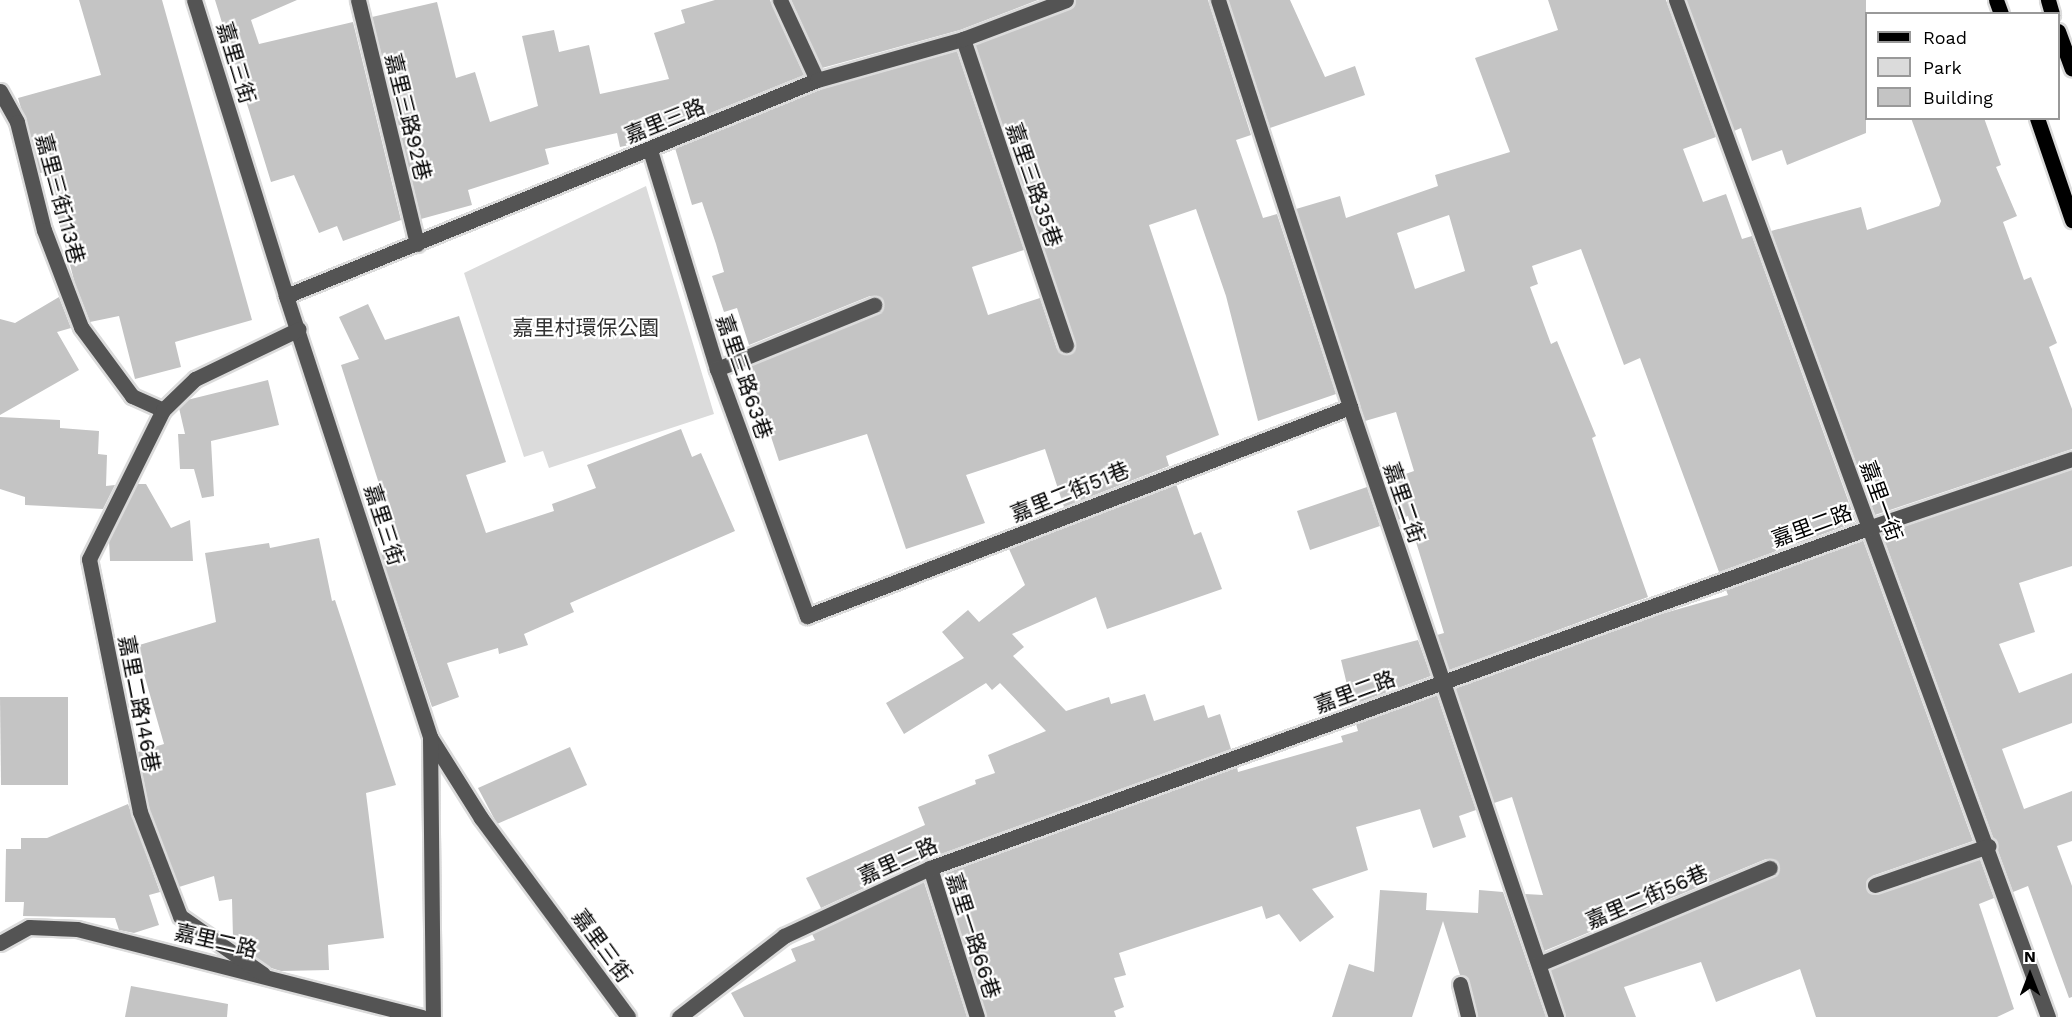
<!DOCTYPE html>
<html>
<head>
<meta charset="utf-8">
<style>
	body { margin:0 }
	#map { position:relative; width:2072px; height:1017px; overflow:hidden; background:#fff; font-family:"Work Sans","Noto Sans TC",sans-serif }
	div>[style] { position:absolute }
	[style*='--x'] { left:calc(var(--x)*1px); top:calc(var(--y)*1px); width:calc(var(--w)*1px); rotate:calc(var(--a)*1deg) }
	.green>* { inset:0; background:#dbdbdb }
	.building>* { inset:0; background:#c4c4c4 }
	.roads { filter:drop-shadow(2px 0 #dbdbdb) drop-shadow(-2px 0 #dbdbdb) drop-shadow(0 2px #dbdbdb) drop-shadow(0 -2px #dbdbdb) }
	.minor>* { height:15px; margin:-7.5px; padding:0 7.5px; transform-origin:7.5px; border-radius:7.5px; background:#545454 }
	.major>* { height:15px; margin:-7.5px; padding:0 7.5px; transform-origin:7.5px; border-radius:7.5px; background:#000 }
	span { translate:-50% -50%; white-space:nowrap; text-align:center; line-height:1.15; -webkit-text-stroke:4.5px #fff; paint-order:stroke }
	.street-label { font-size:21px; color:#000 }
	.park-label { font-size:21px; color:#323232 }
	.legend { position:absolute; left:1865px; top:12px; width:195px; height:108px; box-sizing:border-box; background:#fff; border:2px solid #999; margin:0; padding:8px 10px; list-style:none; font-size:18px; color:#000 }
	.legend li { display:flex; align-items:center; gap:12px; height:30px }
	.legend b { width:30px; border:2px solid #999 }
	.north { position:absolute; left:2000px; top:945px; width:60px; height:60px; -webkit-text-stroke:4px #fff; paint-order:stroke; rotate:0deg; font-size:16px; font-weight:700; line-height:24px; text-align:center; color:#000 }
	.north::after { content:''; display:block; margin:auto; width:21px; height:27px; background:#000; clip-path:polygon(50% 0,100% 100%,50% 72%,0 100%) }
</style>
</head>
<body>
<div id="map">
	<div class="green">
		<div style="clip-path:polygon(646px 186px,714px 414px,549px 468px,543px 451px,524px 457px,464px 273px)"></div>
	</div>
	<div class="building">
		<div style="clip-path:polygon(79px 0,162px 0,252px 320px,175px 342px,181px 367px,135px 379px,119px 316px,90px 322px,75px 284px,46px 172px,40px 173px,18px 98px,101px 75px)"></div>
		<div style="clip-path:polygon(215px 0,297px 0,251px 20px,259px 44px,353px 22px,401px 220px,343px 241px,337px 226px,319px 233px,294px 175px,271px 182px)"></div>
		<div style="clip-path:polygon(715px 0,770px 0,804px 75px,634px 144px,620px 147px,617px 133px,545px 149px,549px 164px,468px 190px,472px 205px,421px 219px,372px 17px,437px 2px,456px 78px,475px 72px,490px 122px,538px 106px,522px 36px,554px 30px,559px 52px,589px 45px,600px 94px,669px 79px,654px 33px,685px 23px,681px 10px)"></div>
		<div style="clip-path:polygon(791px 0,1038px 0,960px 30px,822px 68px)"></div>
		<div style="clip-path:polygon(1076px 0,1208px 0,1251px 135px,1236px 140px,1263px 218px,1277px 214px,1336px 394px,1258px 421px,1226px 296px,1196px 209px,1149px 225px,1219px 435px,1166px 456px,1169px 466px,1064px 507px,1045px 449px,966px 475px,985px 523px,906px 549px,867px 434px,779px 461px,748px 367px,878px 314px,883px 301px,870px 296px,749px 345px,737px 308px,724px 312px,712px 276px,724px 272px,716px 244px,702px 202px,692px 205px,675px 148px,820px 89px,957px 51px,1024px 250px,972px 267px,988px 315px,1040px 298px,1057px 349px,1070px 354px,1075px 342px,975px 45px,1069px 9px)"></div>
		<div style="clip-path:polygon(1228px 0,1290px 0,1325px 77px,1355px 66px,1365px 95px,1270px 128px)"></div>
		<div style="clip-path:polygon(evenodd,1548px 0,1666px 0,1716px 137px,1683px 149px,1703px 202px,1726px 194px,1742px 239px,1752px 236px,1856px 522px,1719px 572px,1640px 358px,1624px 365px,1581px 249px,1532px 266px,1538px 284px,1530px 287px,1551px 344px,1557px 341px,1596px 436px,1592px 438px,1648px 597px,1449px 670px,1437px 635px,1444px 633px,1408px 516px,1398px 520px,1385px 481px,1414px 471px,1396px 412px,1365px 421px,1296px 209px,1340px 196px,1346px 218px,1438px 186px,1435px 175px,1510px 152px,1475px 58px,1558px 30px,1548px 0,1449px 215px,1465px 271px,1415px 289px,1397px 233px,1449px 215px)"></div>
		<div style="clip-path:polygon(1686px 0,1866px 0,1866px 133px,1787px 165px,1782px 150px,1752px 161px,1741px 128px,1734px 131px)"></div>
		<div style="clip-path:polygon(1911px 118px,1984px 118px,2001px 165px,1996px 167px,2017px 216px,2003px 222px,2024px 280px,2031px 277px,2057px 343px,2049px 347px,2072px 409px,2072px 449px,1875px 515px,1771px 231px,1861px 207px,1867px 230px,1939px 206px,1941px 201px)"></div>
		<div style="clip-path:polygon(59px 297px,71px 328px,57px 332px,79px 370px,0 415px,0 319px,15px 323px)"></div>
		<div style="clip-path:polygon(368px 304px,385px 340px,459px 316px,506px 462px,466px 475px,486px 533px,554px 511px,552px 504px,596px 488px,587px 465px,681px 429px,692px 457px,701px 453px,735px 531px,570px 603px,574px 612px,524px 634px,528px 645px,499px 654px,498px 648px,447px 663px,459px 697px,432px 707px,380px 553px,399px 546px,341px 365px,359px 359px,339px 317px)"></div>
		<div style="clip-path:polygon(268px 380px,279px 425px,211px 441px,214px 496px,202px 498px,194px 469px,180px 469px,178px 434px,185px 434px,179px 408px,187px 400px)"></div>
		<div style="clip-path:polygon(0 417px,60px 420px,60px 428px,99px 431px,98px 454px,107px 455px,106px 486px,115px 485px,103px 509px,25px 505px,25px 497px,0 489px)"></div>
		<div style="clip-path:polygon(2072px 469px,2072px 566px,2019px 583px,2035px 632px,1999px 644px,2019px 693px,2072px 673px,2072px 723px,2002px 749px,2024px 809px,2072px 791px,2072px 841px,2057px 846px,2072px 886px,2072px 997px,2069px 998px,2028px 886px,2013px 892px,1882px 534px)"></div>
		<div style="clip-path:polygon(137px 484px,146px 484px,171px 528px,190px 520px,193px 561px,110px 561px,109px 540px)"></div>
		<div style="clip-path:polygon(1176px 484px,1194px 535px,1201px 532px,1222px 589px,1107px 629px,1096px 597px,1012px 634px,1024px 647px,1013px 656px,1066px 711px,1109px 697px,1111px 704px,1145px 694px,1154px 721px,1204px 705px,1208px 718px,1220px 714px,1231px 749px,927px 859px,821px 908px,806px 878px,925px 825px,918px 807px,976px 784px,975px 780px,995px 773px,988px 755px,1046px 731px,1000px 683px,992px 690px,986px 683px,904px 734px,886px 703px,964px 658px,942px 632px,968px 610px,979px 622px,1025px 585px,1009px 549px)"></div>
		<div style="clip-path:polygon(1367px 487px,1380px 526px,1310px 550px,1297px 511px)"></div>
		<div style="clip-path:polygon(319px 538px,332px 601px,335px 600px,396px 785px,366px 793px,384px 938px,328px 945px,329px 970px,281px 971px,271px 968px,243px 948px,243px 938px,233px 938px,232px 899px,219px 901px,214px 876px,179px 887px,149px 809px,138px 752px,164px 744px,136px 646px,216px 622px,205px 553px,269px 543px,270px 548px)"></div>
		<div style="clip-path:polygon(1863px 540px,1973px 841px,1872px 876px,1866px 888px,1878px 894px,1980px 859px,1994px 898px,1979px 904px,2014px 1009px,1997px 1017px,1816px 1017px,1800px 969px,1716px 1002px,1701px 962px,1624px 987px,1636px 1017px,1566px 1017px,1550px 970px,1774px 877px,1779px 865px,1766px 859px,1544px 951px,1525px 894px,1543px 895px,1512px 797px,1494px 803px,1455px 688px,1654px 616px,1728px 595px,1726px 590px)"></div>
		<div style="clip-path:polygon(1418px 640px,1431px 676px,1352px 705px,1341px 660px)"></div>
		<div style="clip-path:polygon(1437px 695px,1476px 810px,1459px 816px,1466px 837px,1433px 848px,1420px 809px,1356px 827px,1368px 870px,1312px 889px,1334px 917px,1300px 942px,1279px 914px,1266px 919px,1262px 906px,1119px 953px,1126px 975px,1114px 978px,1124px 1007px,1114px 1011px,1116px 1017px,987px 1017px,942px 874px,1237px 767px,1238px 772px,1343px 742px,1341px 736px,1358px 731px,1356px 724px)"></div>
		<div style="clip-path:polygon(0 697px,68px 697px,68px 785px,1px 785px)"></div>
		<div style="clip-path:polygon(570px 747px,587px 785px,497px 824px,478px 788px)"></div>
		<div style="clip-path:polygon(128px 804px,160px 892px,149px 895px,159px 925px,134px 933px,119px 930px,115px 918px,23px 916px,24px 902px,5px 902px,6px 849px,21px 849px,21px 838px,47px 838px)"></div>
		<div style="clip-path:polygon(924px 882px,967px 1017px,744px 1017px,731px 993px,796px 961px,791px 949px,815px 940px,812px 934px)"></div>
		<div style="clip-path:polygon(1380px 890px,1427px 893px,1426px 910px,1478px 913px,1479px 890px,1503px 892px,1546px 1017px,1478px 1017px,1469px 982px,1460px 975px,1443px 921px,1412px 1017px,1332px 1017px,1349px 964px,1374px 972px)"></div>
		<div style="clip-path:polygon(131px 986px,228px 1004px,227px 1017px,125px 1017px)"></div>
	</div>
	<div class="roads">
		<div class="minor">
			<div style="--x:194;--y:0;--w:310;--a:72.7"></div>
			<div style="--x:286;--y:296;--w:464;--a:71.9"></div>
			<div style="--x:430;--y:737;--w:96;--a:57.8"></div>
			<div style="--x:481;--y:818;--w:247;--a:53.5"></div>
			<div style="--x:358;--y:0;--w:251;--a:76.4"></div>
			<div style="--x:780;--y:0;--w:88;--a:65.2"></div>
			<div style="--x:1218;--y:0;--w:428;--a:72"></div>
			<div style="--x:1350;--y:407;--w:644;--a:71.34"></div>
			<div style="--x:1676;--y:0;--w:1083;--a:69.91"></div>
			<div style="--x:963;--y:39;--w:323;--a:71.4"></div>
			<div style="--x:0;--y:91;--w:35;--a:61"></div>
			<div style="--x:17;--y:122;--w:111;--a:76"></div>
			<div style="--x:44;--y:230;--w:104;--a:69.1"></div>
			<div style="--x:81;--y:327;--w:86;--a:53.5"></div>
			<div style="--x:132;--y:396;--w:34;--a:24"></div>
			<div style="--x:650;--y:150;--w:229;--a:73"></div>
			<div style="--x:717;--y:369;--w:263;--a:70"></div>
			<div style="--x:807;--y:616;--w:582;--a:-21.05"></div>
			<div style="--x:286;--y:296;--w:573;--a:-22.14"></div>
			<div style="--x:817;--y:80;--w:152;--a:-15.7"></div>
			<div style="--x:963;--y:39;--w:110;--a:-20.7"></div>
			<div style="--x:717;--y:369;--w:170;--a:-22.2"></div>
			<div style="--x:430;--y:737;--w:280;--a:89.4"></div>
			<div style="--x:930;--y:868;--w:156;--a:72.5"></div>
			<div style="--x:1875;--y:885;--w:120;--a:-19"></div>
			<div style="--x:0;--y:943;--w:33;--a:-29"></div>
			<div style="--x:29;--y:927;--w:48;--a:2.4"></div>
			<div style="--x:77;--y:929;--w:356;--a:14.3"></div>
			<div style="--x:1539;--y:964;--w:250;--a:-22.6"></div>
			<div style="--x:263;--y:974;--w:101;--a:-145.1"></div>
			<div style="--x:180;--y:916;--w:111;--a:-111"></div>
			<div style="--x:140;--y:812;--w:258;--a:-101.4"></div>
			<div style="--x:89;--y:559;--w:166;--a:-63.6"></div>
			<div style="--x:163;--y:410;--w:45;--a:-44.1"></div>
			<div style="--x:195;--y:379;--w:115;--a:-25.7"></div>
			<div style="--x:1460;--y:984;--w:34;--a:76"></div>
			<div style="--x:679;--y:1017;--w:133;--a:-37.6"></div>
			<div style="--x:784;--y:936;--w:161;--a:-25"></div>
			<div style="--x:930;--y:868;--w:998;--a:-19.92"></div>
			<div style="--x:1868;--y:528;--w:215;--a:-18.7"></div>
		</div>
		<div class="major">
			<div style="--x:1996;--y:0;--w:15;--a:70"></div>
			<div style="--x:2048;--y:0;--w:15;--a:74"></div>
			<div style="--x:2058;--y:31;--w:40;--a:69.8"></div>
			<div style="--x:2037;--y:118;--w:108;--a:71.1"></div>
		</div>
	</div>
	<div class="street-label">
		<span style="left:236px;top:63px;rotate:73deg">嘉里三街</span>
		<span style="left:408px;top:117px;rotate:76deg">嘉里三路92巷</span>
		<span style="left:665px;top:121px;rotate:-22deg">嘉里三路</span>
		<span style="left:1034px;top:185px;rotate:71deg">嘉里三路35巷</span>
		<span style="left:60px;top:199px;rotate:75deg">嘉里三街113巷</span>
		<span style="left:744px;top:377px;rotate:71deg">嘉里三路63巷</span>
		<span style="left:1070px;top:492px;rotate:-22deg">嘉里二街51巷</span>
		<span style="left:1881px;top:501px;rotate:70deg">嘉里一街</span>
		<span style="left:1404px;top:503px;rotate:71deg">嘉里二街</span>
		<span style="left:384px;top:525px;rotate:72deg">嘉里三街</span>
		<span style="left:1812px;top:526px;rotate:-20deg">嘉里二路</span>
		<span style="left:1355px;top:692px;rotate:-20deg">嘉里二路</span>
		<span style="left:139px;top:704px;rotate:79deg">嘉里二路146巷</span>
		<span style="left:898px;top:861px;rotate:-24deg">嘉里二路</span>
		<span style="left:1647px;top:897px;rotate:-23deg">嘉里二街56巷</span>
		<span style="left:973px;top:936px;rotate:72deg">嘉里一路66巷</span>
		<span style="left:216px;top:941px;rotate:13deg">嘉里二路</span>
		<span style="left:602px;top:946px;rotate:54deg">嘉里三街</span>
	</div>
	<div class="park-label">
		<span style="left:586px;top:328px">嘉里村環保公園</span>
	</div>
	<ul class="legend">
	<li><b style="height:8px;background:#000"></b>Road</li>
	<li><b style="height:16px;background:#dbdbdb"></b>Park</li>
	<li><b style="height:16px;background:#c4c4c4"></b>Building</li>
	</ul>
	<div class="north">N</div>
</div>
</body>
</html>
